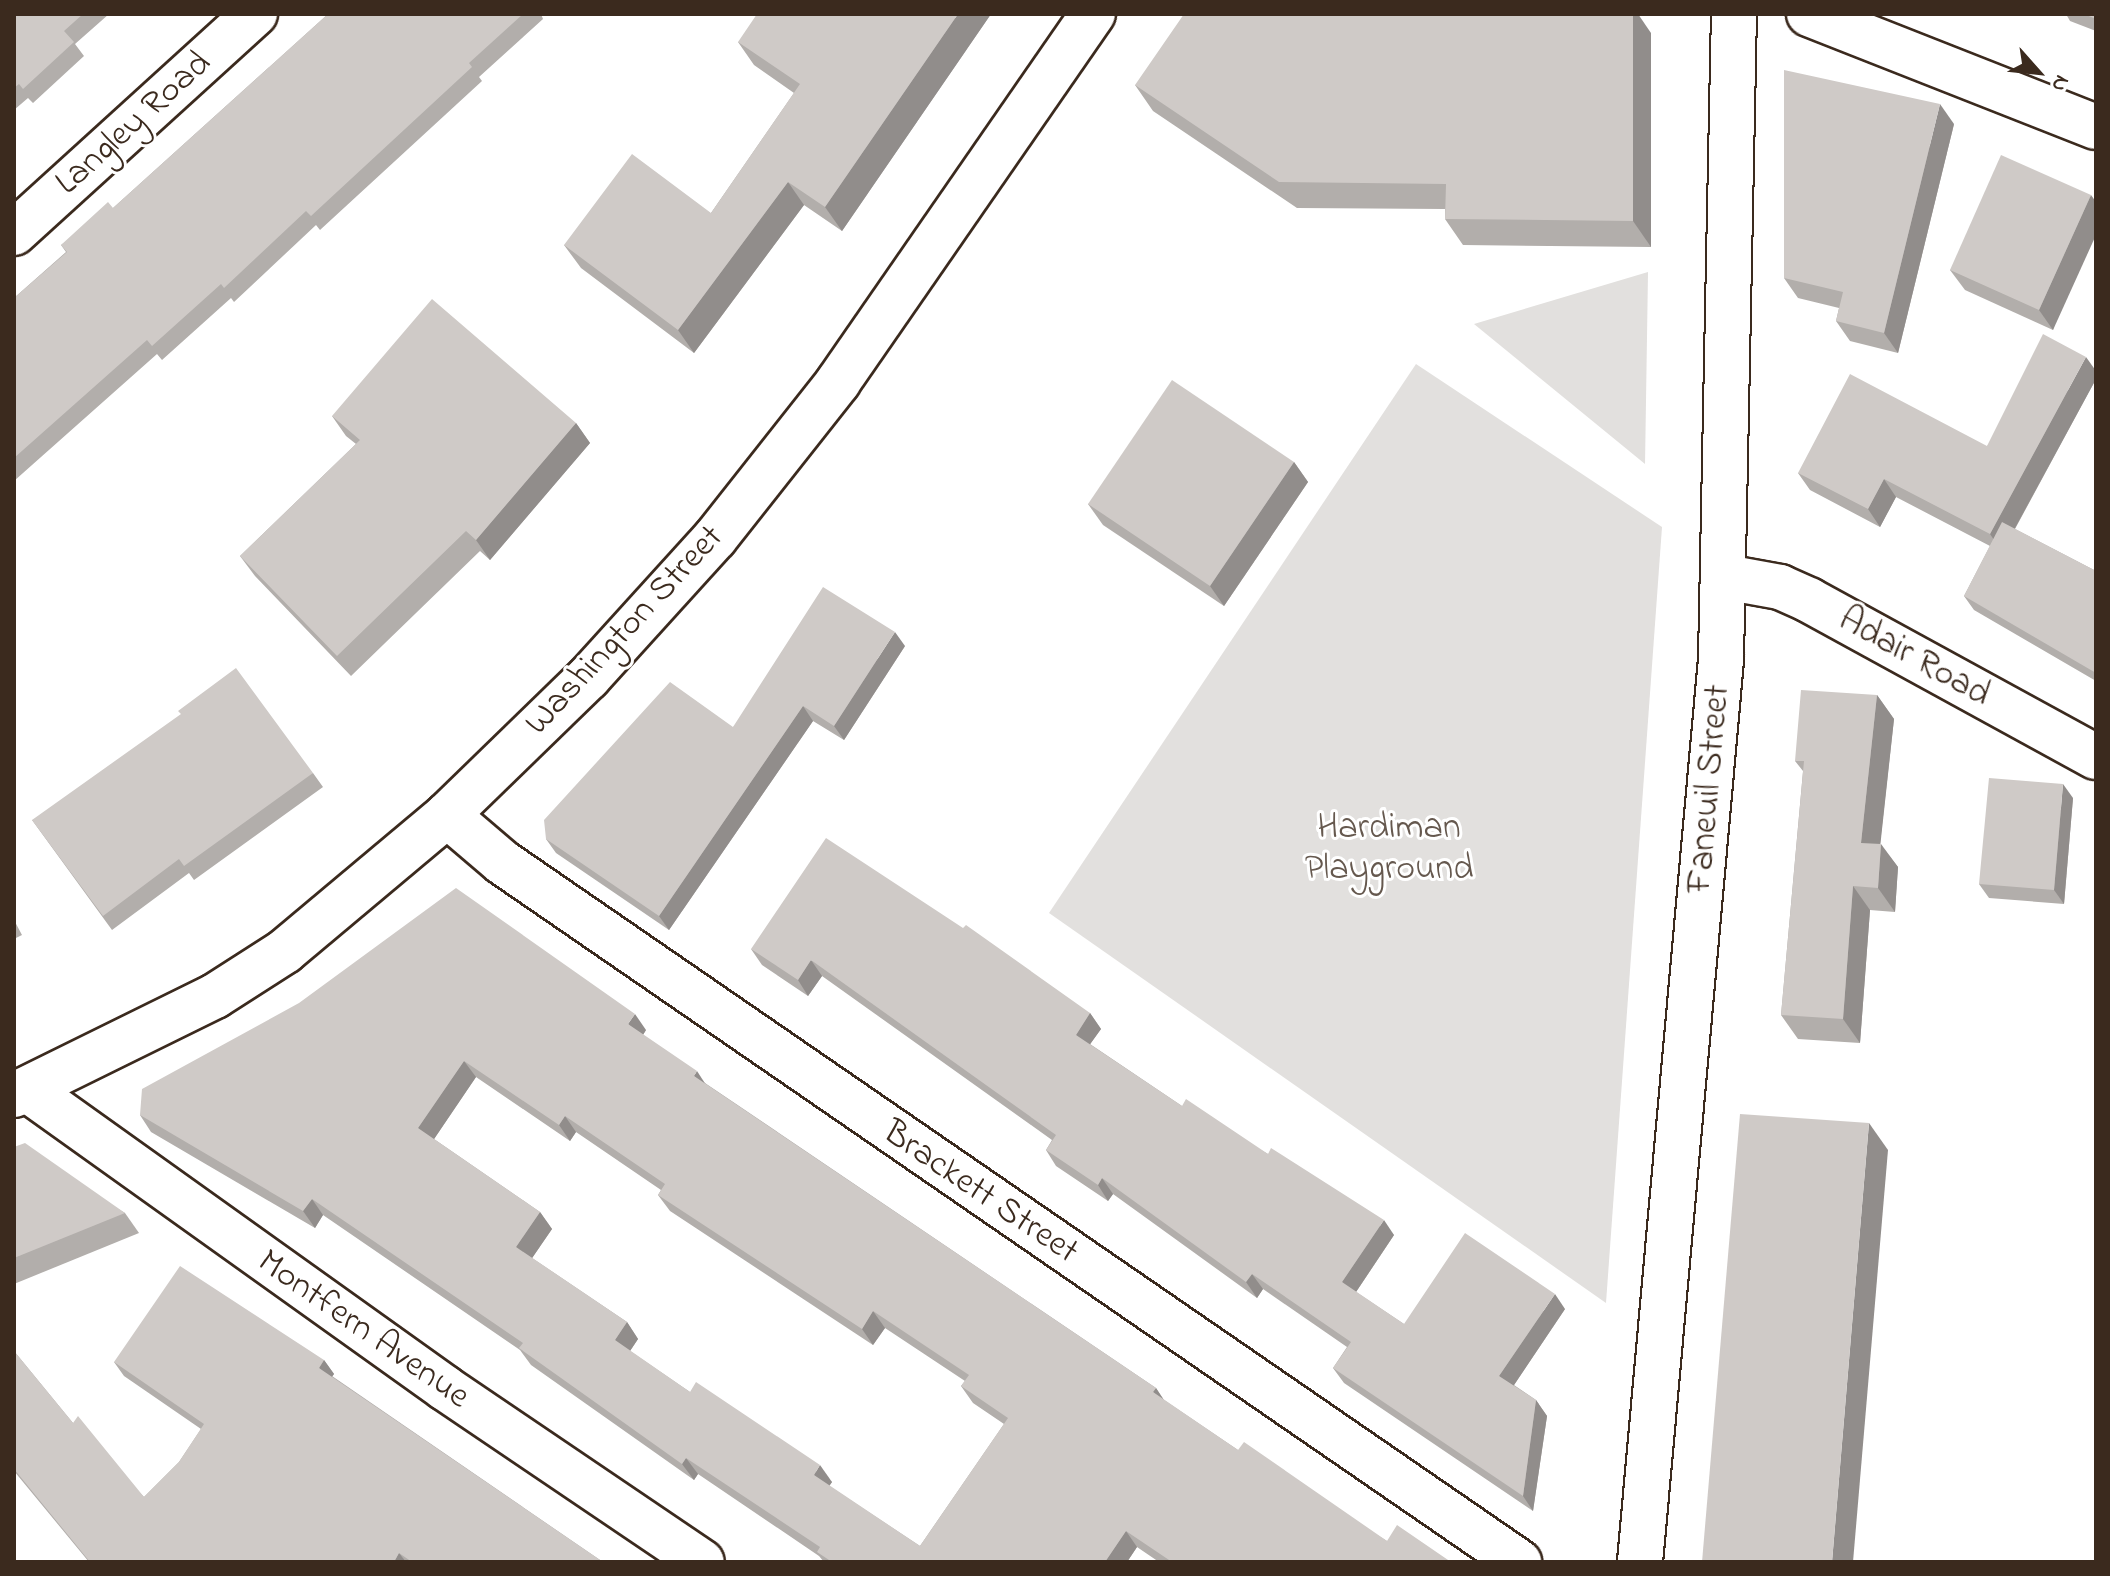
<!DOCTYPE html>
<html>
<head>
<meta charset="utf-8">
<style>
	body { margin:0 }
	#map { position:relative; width:2110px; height:1576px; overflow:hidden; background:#fff; font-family:"Indie Flower",sans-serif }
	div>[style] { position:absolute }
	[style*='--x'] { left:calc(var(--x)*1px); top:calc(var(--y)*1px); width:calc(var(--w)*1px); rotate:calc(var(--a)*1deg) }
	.green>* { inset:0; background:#e2e0de }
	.roads { filter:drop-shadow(2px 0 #3b2a1e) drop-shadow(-2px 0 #3b2a1e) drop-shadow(0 2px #3b2a1e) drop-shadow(0 -2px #3b2a1e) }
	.street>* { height:44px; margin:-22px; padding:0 22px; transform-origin:22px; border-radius:22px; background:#fff }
	.secondary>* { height:44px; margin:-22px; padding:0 22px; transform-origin:22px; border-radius:22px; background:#fff }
	.primary>* { height:44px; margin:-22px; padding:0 22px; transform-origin:22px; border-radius:22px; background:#fff }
	.wall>* { inset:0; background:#b2aeab }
	.shaded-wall>* { inset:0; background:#918d8b }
	.building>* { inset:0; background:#cfcac7 }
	span { translate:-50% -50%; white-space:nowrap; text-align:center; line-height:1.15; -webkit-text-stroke:6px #fff; paint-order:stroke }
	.street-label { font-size:36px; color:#3b2a1e }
	.park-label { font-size:36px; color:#65584e }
	.frame { position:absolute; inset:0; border:16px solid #3b2a1e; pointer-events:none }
	.north { position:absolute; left:1998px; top:32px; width:80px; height:80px; -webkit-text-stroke:6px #fff; paint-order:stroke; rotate:117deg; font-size:22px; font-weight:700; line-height:32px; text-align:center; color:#3b2a1e }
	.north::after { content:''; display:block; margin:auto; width:28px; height:36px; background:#3b2a1e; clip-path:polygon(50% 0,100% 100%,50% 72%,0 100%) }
</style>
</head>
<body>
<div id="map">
	<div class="green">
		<div style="clip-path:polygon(1648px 272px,1645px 464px,1474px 324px)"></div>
		<div style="clip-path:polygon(1416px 364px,1662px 527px,1606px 1303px,1049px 913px)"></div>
	</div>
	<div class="roads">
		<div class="street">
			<div style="--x:1809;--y:14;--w:308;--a:21.5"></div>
			<div style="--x:14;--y:233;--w:326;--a:-42.3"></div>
			<div style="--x:1725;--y:577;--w:56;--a:10.3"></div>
			<div style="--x:1780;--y:587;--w:32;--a:24"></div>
			<div style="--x:1809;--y:600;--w:327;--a:28.7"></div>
			<div style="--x:447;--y:815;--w:72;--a:40.5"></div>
			<div style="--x:502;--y:862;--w:1235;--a:34.54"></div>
			<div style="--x:28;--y:1090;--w:513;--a:35.55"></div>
			<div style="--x:445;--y:1388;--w:310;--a:34.1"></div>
		</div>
		<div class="secondary">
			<div style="--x:1640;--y:1562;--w:907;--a:-84.87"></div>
			<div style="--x:1721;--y:659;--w:645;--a:-88.85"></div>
		</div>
		<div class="primary">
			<div style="--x:14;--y:1095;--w:224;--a:-26.2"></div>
			<div style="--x:215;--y:996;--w:83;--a:-32.7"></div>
			<div style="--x:285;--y:951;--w:212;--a:-40"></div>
			<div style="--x:447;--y:815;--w:197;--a:-44.2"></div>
			<div style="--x:588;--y:678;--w:189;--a:-47.8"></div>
			<div style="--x:715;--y:538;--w:199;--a:-51.7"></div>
			<div style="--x:838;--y:382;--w:448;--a:-55.3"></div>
		</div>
	</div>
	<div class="wall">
		<div style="clip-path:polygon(14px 14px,109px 14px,75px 44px,84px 56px,33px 103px,28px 98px,14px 110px)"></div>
		<div style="clip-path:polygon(328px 14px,541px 14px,543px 19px,479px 77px,482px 81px,320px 230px,316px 225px,234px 302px,231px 298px,162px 360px,157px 354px,14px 481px,14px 298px,66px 252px,61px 245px,113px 208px)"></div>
		<div style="clip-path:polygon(991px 14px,842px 231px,804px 205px,694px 353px,581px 268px,564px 245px,711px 213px,794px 93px,754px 65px,738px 42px)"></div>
		<div style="clip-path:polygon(2066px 14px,2096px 14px,2096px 31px,2070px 21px)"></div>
		<div style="clip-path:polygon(1651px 33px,1651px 247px,1463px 245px,1445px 219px,1445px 209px,1297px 208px,1153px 111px,1135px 85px)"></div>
		<div style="clip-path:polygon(1954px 124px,1898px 353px,1850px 341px,1836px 321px,1839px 308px,1798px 298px,1784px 278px)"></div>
		<div style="clip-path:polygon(2091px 195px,2053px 330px,1965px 290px,1950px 270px)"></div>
		<div style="clip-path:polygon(2096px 371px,2096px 379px,2015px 529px,2096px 571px,2096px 681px,1974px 610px,1964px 596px,1990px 546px,1896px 497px,1880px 527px,1810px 490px,1798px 473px,1987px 446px)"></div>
		<div style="clip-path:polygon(332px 416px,576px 423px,590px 443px,490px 560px,480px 551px,351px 676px,255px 576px,240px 556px,356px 444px,346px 436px)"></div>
		<div style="clip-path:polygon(1294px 462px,1308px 482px,1224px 606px,1103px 525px,1088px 504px)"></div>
		<div style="clip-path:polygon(905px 646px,844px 740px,813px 721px,669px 930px,556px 853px,546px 839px,733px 727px)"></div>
		<div style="clip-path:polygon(1877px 695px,1894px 719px,1880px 844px,1898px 867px,1895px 912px,1870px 910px,1860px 1043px,1798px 1039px,1781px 1015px,1803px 771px,1795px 761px)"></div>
		<div style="clip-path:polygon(313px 773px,323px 787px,194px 880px,189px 873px,112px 930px,32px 820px)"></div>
		<div style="clip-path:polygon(2073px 798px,2064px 904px,1989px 898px,1979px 884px)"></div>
		<div style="clip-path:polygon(14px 920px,22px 935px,14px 939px)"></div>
		<div style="clip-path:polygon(751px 949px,1090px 1013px,1101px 1029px,1090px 1044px,1182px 1106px,1268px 1154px,1394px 1235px,1356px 1292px,1404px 1324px,1565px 1309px,1514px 1385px,1536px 1400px,1547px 1416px,1533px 1511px,1344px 1383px,1333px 1368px,1347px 1347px,1263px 1289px,1257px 1298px,1113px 1194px,1108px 1201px,1056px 1166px,1046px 1150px,1052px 1140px,822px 976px,808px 996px,762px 965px)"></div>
		<div style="clip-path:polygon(evenodd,646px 1030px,643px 1035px,705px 1083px,1156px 1388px,1164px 1400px,1238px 1450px,1387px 1541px,1451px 1562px,1159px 1562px,1137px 1547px,1127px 1562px,824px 1562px,819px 1556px,698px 1474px,694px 1480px,531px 1365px,520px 1350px,323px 1215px,315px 1228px,151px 1132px,140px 1115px,646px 1030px,476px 1077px,570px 1141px,576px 1132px,661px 1190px,658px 1195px,670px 1211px,873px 1345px,885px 1328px,965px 1381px,961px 1386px,973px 1403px,1004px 1424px,920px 1546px,829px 1486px,832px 1482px,690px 1392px,630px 1351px,638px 1339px,627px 1322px,532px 1258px,552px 1229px,540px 1212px,434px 1139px,476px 1077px)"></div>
		<div style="clip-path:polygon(14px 1147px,125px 1213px,139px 1233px,14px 1284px)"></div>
		<div style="clip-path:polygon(14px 1351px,73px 1423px,144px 1497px,179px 1462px,201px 1429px,124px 1376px,114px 1362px,324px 1360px,334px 1374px,332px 1376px,603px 1562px,89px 1562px,14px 1471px)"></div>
	</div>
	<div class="shaded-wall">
		<div style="clip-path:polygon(958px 14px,991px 14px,842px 231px,825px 207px)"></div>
		<div style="clip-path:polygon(1633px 14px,1638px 14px,1651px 33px,1651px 247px,1633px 221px)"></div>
		<div style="clip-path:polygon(1940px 104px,1954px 124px,1898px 353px,1884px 333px)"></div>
		<div style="clip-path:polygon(788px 182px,804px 205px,694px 353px,678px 330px)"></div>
		<div style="clip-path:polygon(2091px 195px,2096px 202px,2096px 235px,2053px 330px,2039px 310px)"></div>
		<div style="clip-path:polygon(2086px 357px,2096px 371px,2096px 379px,2002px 552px,1990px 534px)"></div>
		<div style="clip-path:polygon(576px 423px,590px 443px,490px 560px,476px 540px)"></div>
		<div style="clip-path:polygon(1294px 462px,1308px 482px,1224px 606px,1210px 586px)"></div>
		<div style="clip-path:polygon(1884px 479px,1896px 497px,1880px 527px,1868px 509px)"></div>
		<div style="clip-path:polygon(895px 632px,905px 646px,844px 740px,834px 726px)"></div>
		<div style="clip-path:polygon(1877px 695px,1894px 719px,1878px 866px,1861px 843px)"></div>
		<div style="clip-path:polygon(803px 706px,813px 721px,669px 930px,659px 916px)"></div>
		<div style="clip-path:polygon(2063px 784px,2073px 798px,2064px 904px,2054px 890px)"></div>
		<div style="clip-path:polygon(1881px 844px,1898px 867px,1895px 912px,1878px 888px)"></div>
		<div style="clip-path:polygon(1853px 886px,1870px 910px,1860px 1043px,1843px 1019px)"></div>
		<div style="clip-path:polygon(811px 960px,822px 976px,808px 996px,798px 980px)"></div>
		<div style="clip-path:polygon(1090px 1013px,1101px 1029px,1086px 1050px,1076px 1035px)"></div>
		<div style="clip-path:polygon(635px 1014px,646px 1030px,639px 1041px,628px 1024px)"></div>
		<div style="clip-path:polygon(464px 1061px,476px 1077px,430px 1145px,418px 1128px)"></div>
		<div style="clip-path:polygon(697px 1071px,708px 1088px,694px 1076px)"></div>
		<div style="clip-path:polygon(565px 1116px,576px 1132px,570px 1141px,559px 1125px)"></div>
		<div style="clip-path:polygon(1869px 1123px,1888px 1150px,1853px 1562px,1832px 1562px)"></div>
		<div style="clip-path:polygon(1102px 1178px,1113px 1194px,1108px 1201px,1098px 1185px)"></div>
		<div style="clip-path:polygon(312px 1199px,323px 1215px,315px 1228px,303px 1211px)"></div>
		<div style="clip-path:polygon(540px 1212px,552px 1229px,528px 1264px,516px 1247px)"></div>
		<div style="clip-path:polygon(1384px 1220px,1394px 1235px,1352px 1298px,1342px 1282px)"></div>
		<div style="clip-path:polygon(1252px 1274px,1263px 1289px,1257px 1298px,1246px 1282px)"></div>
		<div style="clip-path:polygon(1555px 1294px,1565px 1309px,1510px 1391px,1499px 1376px)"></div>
		<div style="clip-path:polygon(873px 1311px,885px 1328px,873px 1345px,862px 1329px)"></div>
		<div style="clip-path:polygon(627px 1322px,638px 1339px,626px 1357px,615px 1340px)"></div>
		<div style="clip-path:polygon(324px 1360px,334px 1374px,329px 1381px,319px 1368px)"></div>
		<div style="clip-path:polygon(1156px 1388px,1167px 1405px,1153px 1392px)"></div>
		<div style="clip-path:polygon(1536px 1400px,1547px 1416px,1533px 1511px,1523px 1496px)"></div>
		<div style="clip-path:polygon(686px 1458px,698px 1474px,694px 1480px,682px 1464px)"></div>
		<div style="clip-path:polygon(820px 1465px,832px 1482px,825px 1492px,814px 1475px)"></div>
		<div style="clip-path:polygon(1126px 1531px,1137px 1547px,1127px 1562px,1105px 1562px)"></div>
		<div style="clip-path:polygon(399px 1553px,406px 1562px,394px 1562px)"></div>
	</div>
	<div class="building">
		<div style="clip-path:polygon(14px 14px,83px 14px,64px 31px,74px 42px,23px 89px,19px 84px,14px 88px)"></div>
		<div style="clip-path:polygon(328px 14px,523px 14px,469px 63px,472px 67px,311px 216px,306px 211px,224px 288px,221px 284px,152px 346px,147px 340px,14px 458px,14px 298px,67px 252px,61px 245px,108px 202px,113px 208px)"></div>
		<div style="clip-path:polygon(757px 14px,958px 14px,825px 207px,788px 182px,678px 330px,564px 245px,632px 154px,711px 213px,800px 84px,738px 42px)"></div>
		<div style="clip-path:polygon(1184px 14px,1633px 14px,1633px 221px,1445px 219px,1446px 184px,1279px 182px,1135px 85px)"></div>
		<div style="clip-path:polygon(2084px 14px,2096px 14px,2096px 19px)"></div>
		<div style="clip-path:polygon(1784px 70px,1940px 104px,1884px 333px,1836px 321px,1843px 292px,1784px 278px)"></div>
		<div style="clip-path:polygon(2001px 155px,2091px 195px,2039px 310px,1950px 270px)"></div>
		<div style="clip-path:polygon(432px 299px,576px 423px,476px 540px,466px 531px,337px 656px,240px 556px,360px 440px,332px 416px)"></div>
		<div style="clip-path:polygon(2043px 334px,2086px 357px,1990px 534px,1884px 479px,1868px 509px,1798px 473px,1850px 374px,1987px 446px)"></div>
		<div style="clip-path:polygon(1172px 380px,1294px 462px,1210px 586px,1088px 504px)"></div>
		<div style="clip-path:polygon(2002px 522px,2096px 571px,2096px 673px,1964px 596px)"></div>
		<div style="clip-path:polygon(823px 587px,895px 632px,834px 726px,803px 706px,659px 916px,546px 839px,544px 820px,670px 682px,733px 727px)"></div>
		<div style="clip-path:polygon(236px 668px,313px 773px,184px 866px,179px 859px,103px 916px,32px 820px,181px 714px,178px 711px)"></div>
		<div style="clip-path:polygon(1801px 690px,1877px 695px,1861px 843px,1881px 844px,1878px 888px,1853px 886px,1843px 1019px,1781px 1015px,1804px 761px,1795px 761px)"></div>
		<div style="clip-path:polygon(1989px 778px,2063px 784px,2054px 890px,1979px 884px)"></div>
		<div style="clip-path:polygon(826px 838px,963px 928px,966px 925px,1090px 1013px,1076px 1035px,1182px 1106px,1186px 1099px,1268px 1154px,1271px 1148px,1384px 1220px,1342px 1282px,1404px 1324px,1465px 1233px,1555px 1294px,1499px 1376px,1536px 1400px,1523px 1496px,1333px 1368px,1351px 1342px,1252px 1274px,1246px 1282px,1102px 1178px,1098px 1185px,1046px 1150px,1056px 1135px,811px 960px,798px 980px,751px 949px)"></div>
		<div style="clip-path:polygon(evenodd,456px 888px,635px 1014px,628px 1024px,697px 1071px,694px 1076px,1156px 1388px,1153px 1392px,1238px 1450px,1244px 1442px,1387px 1541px,1397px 1525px,1451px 1562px,1172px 1562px,1126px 1531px,1105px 1562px,832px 1562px,817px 1552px,820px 1547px,686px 1458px,682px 1464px,519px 1348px,523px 1343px,312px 1199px,303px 1211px,140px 1115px,142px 1089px,299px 1003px,456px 888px,464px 1061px,559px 1125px,565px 1116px,665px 1184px,658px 1195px,862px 1329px,873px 1311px,969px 1375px,961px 1386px,1008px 1418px,920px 1546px,814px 1475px,820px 1465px,696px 1382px,690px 1392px,615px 1340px,627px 1322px,516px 1247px,540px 1212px,418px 1128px,464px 1061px)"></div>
		<div style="clip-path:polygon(1740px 1114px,1869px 1123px,1832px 1562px,1702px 1562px)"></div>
		<div style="clip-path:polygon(25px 1143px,125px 1213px,14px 1258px,14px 1147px)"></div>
		<div style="clip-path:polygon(180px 1266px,324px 1360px,319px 1368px,603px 1562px,412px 1562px,399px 1553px,394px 1562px,90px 1562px,14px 1469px,14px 1351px,73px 1423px,78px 1416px,144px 1497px,179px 1462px,204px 1424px,114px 1362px)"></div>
	</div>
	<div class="street-label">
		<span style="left:134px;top:124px;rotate:-42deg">Langley Road</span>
		<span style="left:625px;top:631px;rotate:-47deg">Washington Street</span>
		<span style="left:1914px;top:658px;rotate:29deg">Adair Road</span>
		<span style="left:1710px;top:789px;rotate:-85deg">Faneuil Street</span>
		<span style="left:980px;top:1193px;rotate:34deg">Brackett Street</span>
		<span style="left:363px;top:1330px;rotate:35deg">Montfern Avenue</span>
	</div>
	<div class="park-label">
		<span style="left:1389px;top:849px">Hardiman<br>Playground</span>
	</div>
	<div class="frame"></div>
	<div class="north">N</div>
</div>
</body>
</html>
